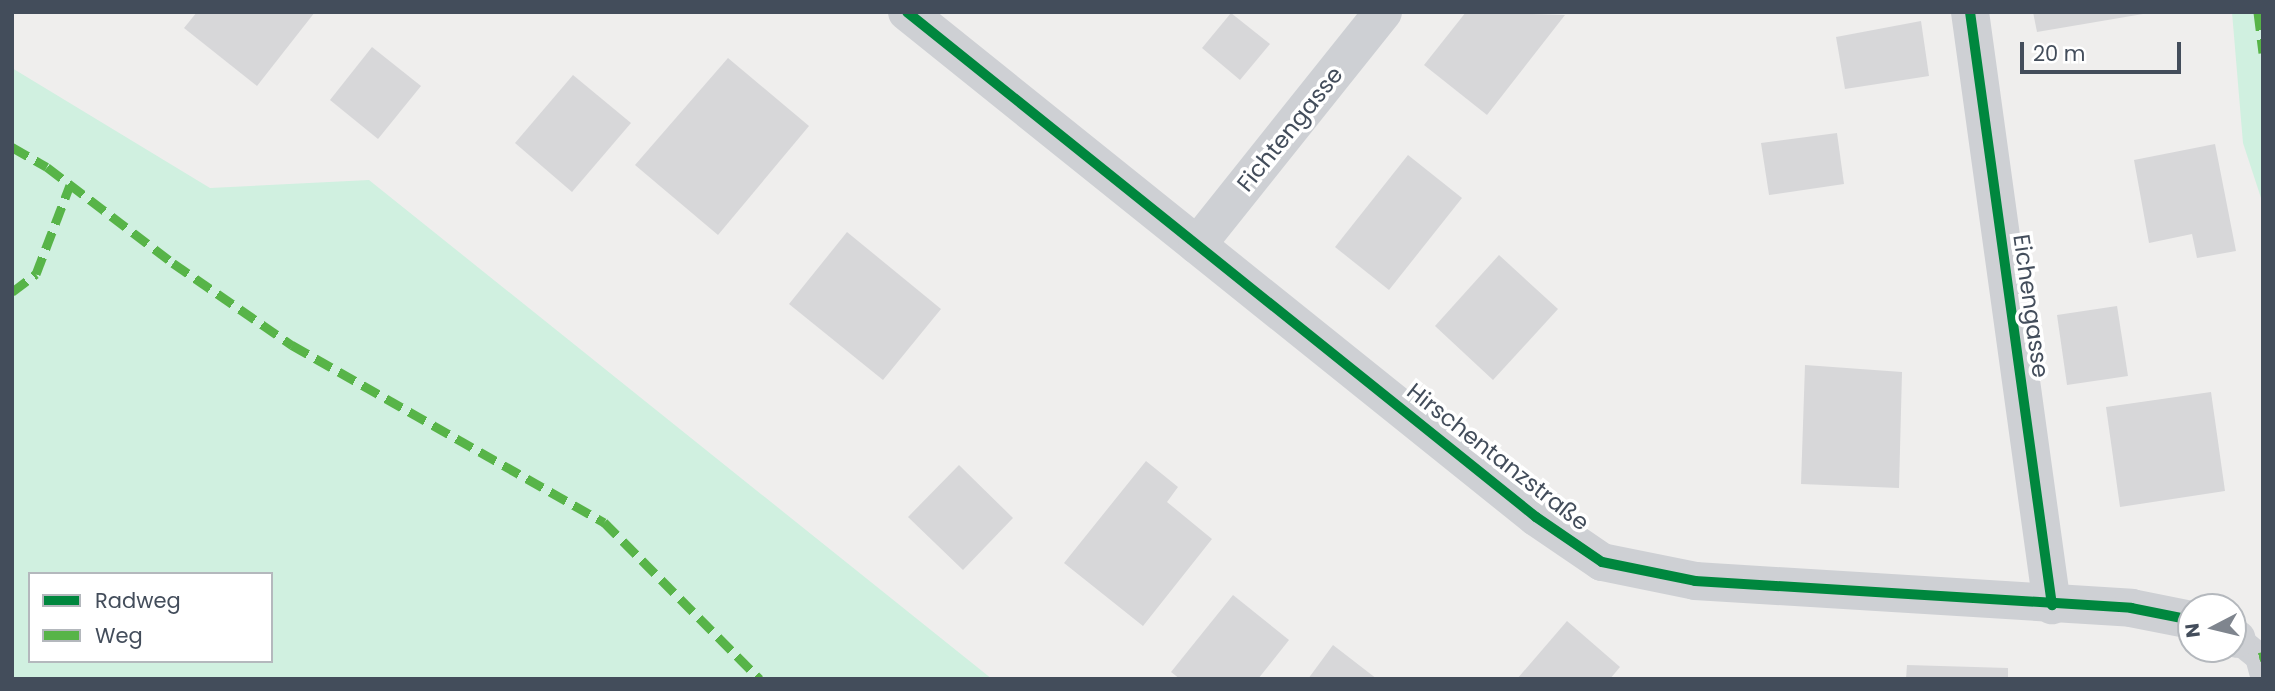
<!DOCTYPE html>
<html>
<head>
<meta charset="utf-8">
<style>
	body { margin:0 }
	#map { position:relative; width:2275px; height:691px; overflow:hidden; background:#efeeed; font-family:Poppins,sans-serif }
	div>[style] { position:absolute }
	[style*='--x'] { left:calc(var(--x)*1px); top:calc(var(--y)*1px); width:calc(var(--w)*1px); rotate:calc(var(--a)*1deg) }
	.green>* { inset:0; background:#d0f0e0 }
	.building>* { inset:0; background:#d7d7d9 }
	.lane>* { height:28px; margin:-14px; padding:0 14px; transform-origin:14px; border-radius:14px; background:#ced0d4 }
	.street>* { height:38px; margin:-19px; padding:0 19px; transform-origin:19px; border-radius:19px; background:#ced0d4 }
	.quiet>* { height:9px; margin-top:-4.5px; transform-origin:0; background:repeating-linear-gradient(90deg,#57b448 0 18px,transparent 0 27px) }
	.cycleway>* { height:10px; margin:-5px; padding:0 5px; transform-origin:5px; border-radius:5px; background:#00873e }
	span { translate:-50% -50%; white-space:nowrap; text-align:center; line-height:1.15; -webkit-text-stroke:7px #fff; paint-order:stroke }
	.street-label { font-size:23px; color:#434d5b }
	.frame { position:absolute; inset:0; border:14px solid #434d5b; pointer-events:none }
	.legend { position:absolute; left:28px; top:572px; width:245px; height:91px; box-sizing:border-box; background:#fff; border:2px solid #b4b8bd; margin:0; padding:9px 12px; list-style:none; font-size:21px; color:#434d5b }
	.legend li { display:flex; align-items:center; gap:14px; height:35px }
	.legend b { width:35px; border:2px solid #b4b8bd }
	.north { position:absolute; left:2177px; top:593px; width:70px; height:70px; box-sizing:border-box; background:#fff; border:2px solid #b4b8bd; border-radius:50%; rotate:263deg; font-size:19px; font-weight:700; line-height:28px; text-align:center; color:#434d5b }
	.north::after { content:''; display:block; margin:auto; width:24px; height:32px; background:#7f858e; clip-path:polygon(50% 0,100% 100%,50% 72%,0 100%) }
	.scale { position:absolute; left:2020px; top:42px; width:161px; height:32px; box-sizing:border-box; border:4px solid #434d5b; border-top:0; padding-left:9px; font-size:21px; line-height:24px; white-space:nowrap; color:#434d5b; -webkit-text-stroke:5px #fff; paint-order:stroke }
</style>
</head>
<body>
<div id="map">
	<div class="green">
		<div style="clip-path:polygon(2232px 12px,2263px 12px,2263px 204px,2243px 143px)"></div>
		<div style="clip-path:polygon(evenodd,12px 68px,210px 188px,369px 180px,992px 679px,12px 679px,12px 68px,30px 574px,271px 574px,271px 661px,30px 661px,30px 574px)"></div>
	</div>
	<div class="building">
		<div style="clip-path:polygon(197px 12px,315px 12px,257px 86px,184px 28px)"></div>
		<div style="clip-path:polygon(1466px 12px,1565px 15px,1487px 115px,1424px 65px)"></div>
		<div style="clip-path:polygon(2033px 12px,2142px 12px,2143px 14px,2037px 32px)"></div>
		<div style="clip-path:polygon(1231px 13px,1270px 44px,1240px 80px,1202px 48px)"></div>
		<div style="clip-path:polygon(1921px 21px,1929px 76px,1845px 89px,1836px 37px)"></div>
		<div style="clip-path:polygon(372px 47px,421px 86px,378px 139px,330px 100px)"></div>
		<div style="clip-path:polygon(728px 58px,809px 126px,718px 235px,635px 165px)"></div>
		<div style="clip-path:polygon(573px 75px,631px 123px,572px 192px,515px 143px)"></div>
		<div style="clip-path:polygon(1837px 133px,1844px 184px,1769px 195px,1761px 143px)"></div>
		<div style="clip-path:polygon(2215px 144px,2236px 251px,2197px 258px,2192px 234px,2149px 243px,2134px 160px)"></div>
		<div style="clip-path:polygon(1408px 155px,1462px 198px,1389px 290px,1335px 247px)"></div>
		<div style="clip-path:polygon(847px 232px,941px 309px,883px 380px,789px 304px)"></div>
		<div style="clip-path:polygon(1499px 255px,1558px 309px,1493px 380px,1435px 326px)"></div>
		<div style="clip-path:polygon(2117px 306px,2128px 376px,2067px 385px,2057px 315px)"></div>
		<div style="clip-path:polygon(1805px 365px,1902px 372px,1899px 488px,1801px 484px)"></div>
		<div style="clip-path:polygon(2211px 392px,2225px 491px,2120px 507px,2106px 407px)"></div>
		<div style="clip-path:polygon(1146px 461px,1178px 487px,1167px 502px,1212px 539px,1143px 626px,1064px 563px)"></div>
		<div style="clip-path:polygon(959px 465px,1013px 518px,963px 570px,908px 517px)"></div>
		<div style="clip-path:polygon(1233px 595px,1289px 640px,1258px 679px,1180px 679px,1171px 672px)"></div>
		<div style="clip-path:polygon(1567px 621px,1620px 667px,1610px 679px,1517px 679px)"></div>
		<div style="clip-path:polygon(1333px 645px,1377px 679px,1308px 679px)"></div>
		<div style="clip-path:polygon(1907px 665px,2008px 668px,2008px 679px,1906px 679px)"></div>
	</div>
	<div class="lane">
		<div style="--x:2237;--y:639;--w:28;--a:39"></div>
		<div style="--x:2259;--y:657;--w:16;--a:75"></div>
	</div>
	<div class="street">
		<div style="--x:907;--y:12;--w:807;--a:38.76"></div>
		<div style="--x:1536;--y:517;--w:80;--a:34.3"></div>
		<div style="--x:1602;--y:562;--w:95;--a:11.5"></div>
		<div style="--x:1695;--y:581;--w:437;--a:3.5"></div>
		<div style="--x:2131;--y:608;--w:61;--a:11.3"></div>
		<div style="--x:1970;--y:12;--w:599;--a:82.13"></div>
		<div style="--x:1197;--y:245;--w:298;--a:-51.4"></div>
		<div style="--x:2233;--y:637;--w:4;--a:27"></div>
	</div>
	<div class="quiet">
		<div style="--x:2258;--y:12;--w:41;--a:83"></div>
		<div style="--x:12;--y:147;--w:40;--a:29.7"></div>
		<div style="--x:47;--y:167;--w:158;--a:37.3"></div>
		<div style="--x:173;--y:263;--w:145;--a:34.6"></div>
		<div style="--x:292;--y:345;--w:359;--a:29.6"></div>
		<div style="--x:604;--y:522;--w:221;--a:45.2"></div>
		<div style="--x:12;--y:292;--w:30;--a:-37"></div>
		<div style="--x:36;--y:274;--w:95;--a:-69.1"></div>
		<div style="--x:2259;--y:657;--w:4;--a:-14"></div>
	</div>
	<div class="cycleway">
		<div style="--x:907;--y:12;--w:807;--a:38.76"></div>
		<div style="--x:1536;--y:517;--w:80;--a:34.3"></div>
		<div style="--x:1602;--y:562;--w:95;--a:11.5"></div>
		<div style="--x:1695;--y:581;--w:437;--a:3.5"></div>
		<div style="--x:2131;--y:608;--w:61;--a:11.3"></div>
		<div style="--x:1970;--y:12;--w:599;--a:82.13"></div>
	</div>
	<div class="street-label">
		<span style="left:1290px;top:129px;rotate:-51deg">Fichtengasse</span>
		<span style="left:2031px;top:306px;rotate:82deg">Eichengasse</span>
		<span style="left:1498px;top:457px;rotate:38deg">Hirschentanzstraße</span>
	</div>
	<div class="frame"></div>
	<ul class="legend">
	<li><b style="height:9px;background:#00873e"></b>Radweg</li>
	<li><b style="height:9px;background:#57b448"></b>Weg</li>
	</ul>
	<div class="north">N</div>
	<div class="scale">20 m</div>
</div>
</body>
</html>
